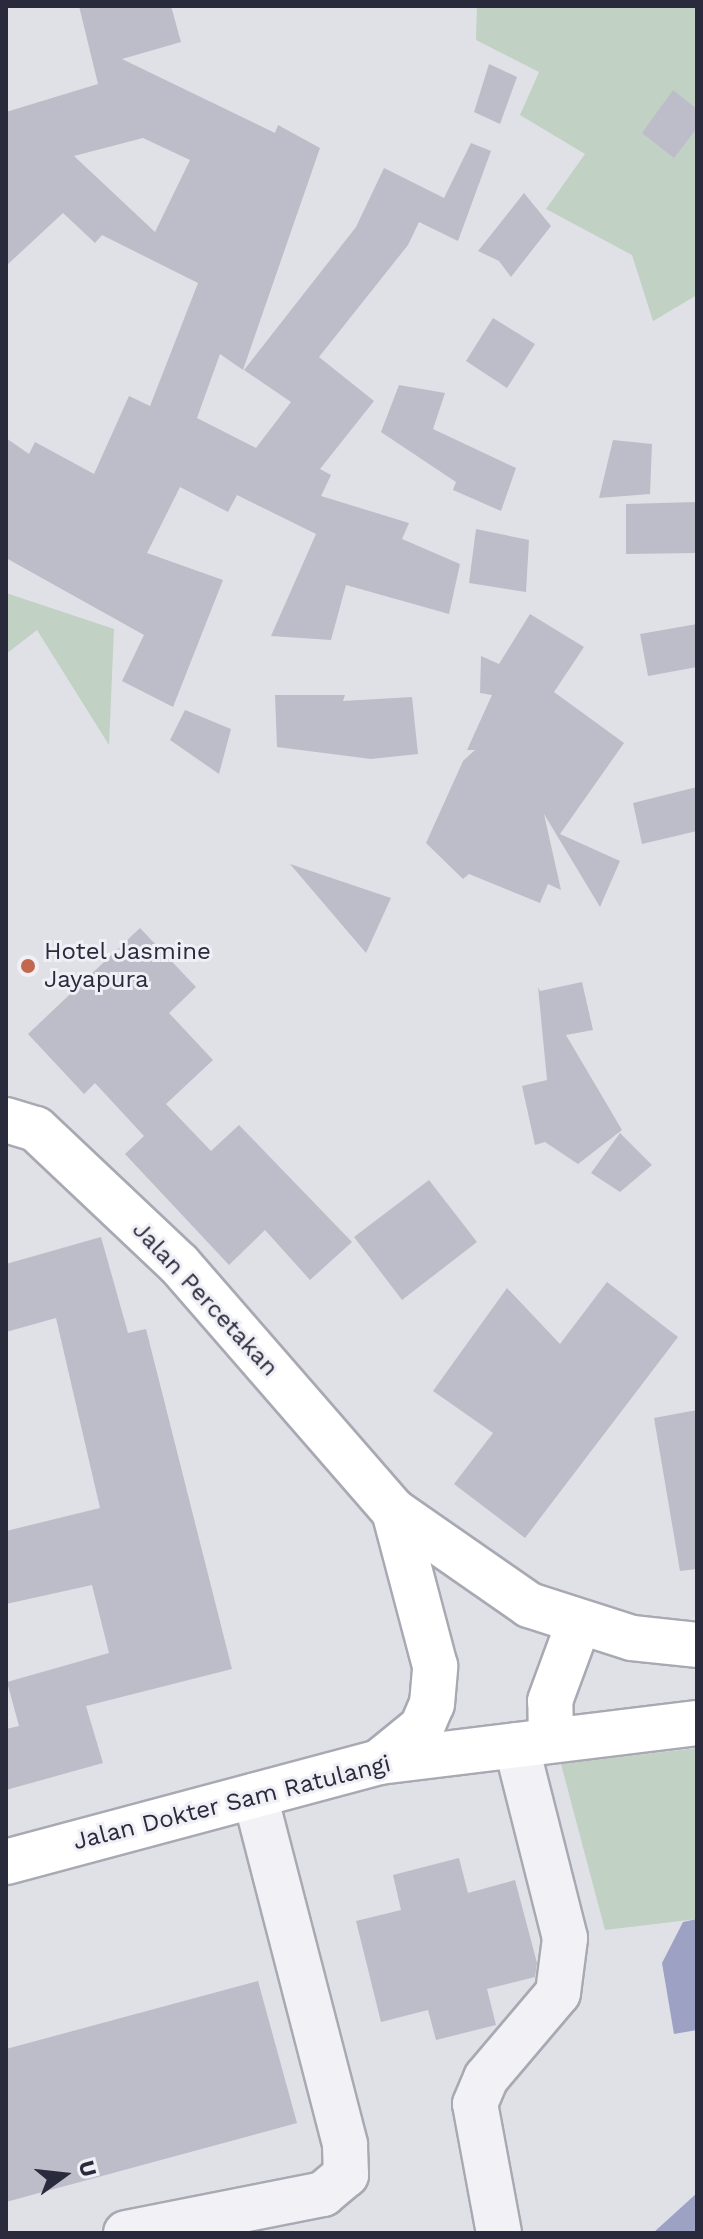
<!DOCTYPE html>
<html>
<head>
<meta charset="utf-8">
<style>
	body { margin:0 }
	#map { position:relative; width:703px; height:2239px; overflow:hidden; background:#e0e0e7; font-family:"Work Sans",sans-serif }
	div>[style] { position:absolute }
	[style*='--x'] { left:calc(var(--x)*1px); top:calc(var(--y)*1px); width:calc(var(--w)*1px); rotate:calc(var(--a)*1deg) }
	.green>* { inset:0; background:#c1d1c3 }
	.water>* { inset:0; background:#9da2c5 }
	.building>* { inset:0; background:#bdbdca }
	.roads { filter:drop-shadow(2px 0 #a9a9b4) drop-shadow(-2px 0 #a9a9b4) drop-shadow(0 2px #a9a9b4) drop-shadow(0 -2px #a9a9b4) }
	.minor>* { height:44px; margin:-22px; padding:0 22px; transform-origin:22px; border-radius:22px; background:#f2f2f6 }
	.major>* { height:44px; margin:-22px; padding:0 22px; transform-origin:22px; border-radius:22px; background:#fff }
	.dots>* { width:22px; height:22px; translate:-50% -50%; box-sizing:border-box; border:4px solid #efeff5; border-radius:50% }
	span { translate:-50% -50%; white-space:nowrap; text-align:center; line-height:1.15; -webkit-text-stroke:6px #efeff5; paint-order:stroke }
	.poi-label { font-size:24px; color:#2a2a3d }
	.left { translate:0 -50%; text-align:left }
	.street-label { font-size:24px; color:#2a2a3d }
	.frame { position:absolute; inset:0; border:8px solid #2a2a3d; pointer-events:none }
	.north { position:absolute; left:24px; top:2135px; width:80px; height:80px; -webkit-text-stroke:6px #efeff5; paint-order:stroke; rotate:75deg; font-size:22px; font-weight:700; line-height:32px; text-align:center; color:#2a2a3d }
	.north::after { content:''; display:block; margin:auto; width:28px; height:36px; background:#2a2a3d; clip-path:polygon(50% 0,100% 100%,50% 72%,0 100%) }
</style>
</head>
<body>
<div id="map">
	<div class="green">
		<div style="clip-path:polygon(477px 6px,697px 6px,697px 295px,653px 321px,632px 255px,546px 209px,585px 154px,520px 115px,539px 72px,476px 40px)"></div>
		<div style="clip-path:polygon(6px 593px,114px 629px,109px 745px,37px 630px,6px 654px)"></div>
		<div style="clip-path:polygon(697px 1748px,697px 1919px,605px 1930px,561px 1764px)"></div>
	</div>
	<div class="water">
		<div style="clip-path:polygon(697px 1919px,697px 2030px,674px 2034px,662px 1963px,683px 1922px)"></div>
		<div style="clip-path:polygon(697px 2193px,697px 2233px,653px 2233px)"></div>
	</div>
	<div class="building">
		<div style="clip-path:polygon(evenodd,79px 6px,171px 6px,181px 42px,122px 59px,275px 133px,278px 125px,320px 148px,243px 370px,220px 354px,197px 418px,256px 448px,291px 402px,244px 370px,356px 227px,384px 168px,444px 198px,471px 143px,491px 151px,458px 241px,419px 222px,408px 245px,319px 357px,374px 401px,320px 469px,331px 475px,321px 496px,409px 523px,402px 539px,460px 564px,449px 614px,346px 585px,331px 640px,271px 636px,316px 534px,237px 495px,228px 512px,180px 487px,147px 553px,223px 580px,173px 707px,122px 681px,144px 635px,6px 558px,6px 438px,29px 454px,35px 442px,94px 474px,129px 396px,150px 406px,198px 283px,102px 235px,95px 243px,63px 213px,6px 266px,6px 112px,98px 84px,79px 6px,143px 138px,190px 160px,155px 232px,74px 156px,143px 138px)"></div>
		<div style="clip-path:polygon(489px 64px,517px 77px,500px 124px,474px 112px)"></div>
		<div style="clip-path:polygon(673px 90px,697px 109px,697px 128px,674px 158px,642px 133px)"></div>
		<div style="clip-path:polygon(524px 193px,551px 226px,511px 277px,499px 261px,478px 251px)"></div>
		<div style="clip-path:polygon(493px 318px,535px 344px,507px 388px,466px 361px)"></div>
		<div style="clip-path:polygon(399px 385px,445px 393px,433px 429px,516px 468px,501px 511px,453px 490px,456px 482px,381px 432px)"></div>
		<div style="clip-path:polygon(613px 440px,652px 444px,650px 494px,599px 498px)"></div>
		<div style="clip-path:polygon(697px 502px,697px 553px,626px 554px,626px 504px)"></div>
		<div style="clip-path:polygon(476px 529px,529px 540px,526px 592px,469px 583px)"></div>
		<div style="clip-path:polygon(530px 614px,584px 647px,554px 692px,624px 743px,560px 834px,620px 861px,600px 907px,544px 814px,561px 890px,548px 884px,540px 903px,469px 874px,463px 879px,426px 843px,463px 761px,475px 750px,467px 750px,492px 695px,480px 693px,481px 656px,499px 664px)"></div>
		<div style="clip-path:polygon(697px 624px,697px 667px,648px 676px,640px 634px)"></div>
		<div style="clip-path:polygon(275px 695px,345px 695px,343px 701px,412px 697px,418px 754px,371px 759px,277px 747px)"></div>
		<div style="clip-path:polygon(185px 710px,231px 729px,219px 774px,170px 740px)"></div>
		<div style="clip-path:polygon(697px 787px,697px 831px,642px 844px,633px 803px)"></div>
		<div style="clip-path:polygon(290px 864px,391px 898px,366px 953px)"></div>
		<div style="clip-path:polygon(140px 928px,196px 987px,169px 1013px,213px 1060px,166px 1104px,211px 1151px,239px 1125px,352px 1242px,310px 1280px,265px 1230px,229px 1265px,125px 1154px,144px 1136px,95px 1083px,84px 1094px,28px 1034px)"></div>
		<div style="clip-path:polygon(582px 982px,593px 1030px,566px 1035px,622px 1130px,578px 1164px,545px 1142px,535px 1145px,522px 1086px,547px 1080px,538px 987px,540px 991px)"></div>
		<div style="clip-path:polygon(620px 1133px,652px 1165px,620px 1192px,591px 1173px)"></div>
		<div style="clip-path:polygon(429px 1180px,477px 1242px,402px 1300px,354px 1237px)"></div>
		<div style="clip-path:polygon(101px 1237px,128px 1333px,146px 1329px,232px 1669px,86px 1706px,103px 1763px,6px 1790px,6px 1729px,19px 1726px,7px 1682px,109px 1653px,92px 1585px,6px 1604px,6px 1531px,100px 1508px,56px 1318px,6px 1332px,6px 1264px)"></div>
		<div style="clip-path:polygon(607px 1282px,678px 1337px,525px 1538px,454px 1484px,493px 1433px,433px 1391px,507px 1288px,560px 1344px)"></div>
		<div style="clip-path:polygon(697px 1410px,697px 1569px,680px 1571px,654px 1418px)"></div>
		<div style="clip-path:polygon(459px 1858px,468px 1893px,515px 1880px,537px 1963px,535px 1977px,487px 1989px,496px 2025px,436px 2040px,428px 2010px,381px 2022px,356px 1921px,401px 1910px,393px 1875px)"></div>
		<div style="clip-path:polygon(258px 1981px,297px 2123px,6px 2202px,6px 2049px)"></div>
	</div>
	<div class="roads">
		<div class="minor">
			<div style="--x:126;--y:2233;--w:201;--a:-11.2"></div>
			<div style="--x:323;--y:2194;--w:30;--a:-40"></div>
			<div style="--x:346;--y:2175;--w:31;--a:-92"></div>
			<div style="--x:345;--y:2144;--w:360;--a:-104.5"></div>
			<div style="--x:499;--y:2233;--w:131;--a:-100.5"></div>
			<div style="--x:475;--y:2104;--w:28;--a:-67"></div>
			<div style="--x:486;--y:2078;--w:111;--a:-49.7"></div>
			<div style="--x:558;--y:1993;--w:55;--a:-82.7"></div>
			<div style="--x:565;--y:1938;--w:199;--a:-104.2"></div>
		</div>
		<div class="major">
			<div style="--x:6;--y:1120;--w:31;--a:17"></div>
			<div style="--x:36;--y:1129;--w:197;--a:43.4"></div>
			<div style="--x:179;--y:1264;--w:327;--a:49"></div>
			<div style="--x:394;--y:1511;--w:165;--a:34.8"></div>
			<div style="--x:529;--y:1605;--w:108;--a:17.8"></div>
			<div style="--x:632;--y:1638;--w:65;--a:6.1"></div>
			<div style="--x:551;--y:1740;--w:39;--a:-91"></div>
			<div style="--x:550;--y:1701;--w:84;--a:-69.8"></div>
			<div style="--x:379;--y:1762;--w:55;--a:-39.1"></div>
			<div style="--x:422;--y:1727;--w:25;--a:-67"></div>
			<div style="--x:432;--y:1704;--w:38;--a:-85"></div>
			<div style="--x:435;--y:1666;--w:160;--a:-104.8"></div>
			<div style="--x:6;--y:1862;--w:386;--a:-15"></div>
			<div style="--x:379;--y:1762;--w:320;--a:-7"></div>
		</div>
	</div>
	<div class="dots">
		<div style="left:28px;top:966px;background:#c3674e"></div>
	</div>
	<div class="poi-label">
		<span class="left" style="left:44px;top:966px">Hotel Jasmine<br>Jayapura</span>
	</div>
	<div class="street-label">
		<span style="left:205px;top:1299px;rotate:47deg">Jalan Percetakan</span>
		<span style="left:232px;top:1803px;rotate:-14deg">Jalan Dokter Sam Ratulangi</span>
	</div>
	<div class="frame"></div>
	<div class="north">U</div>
</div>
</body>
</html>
